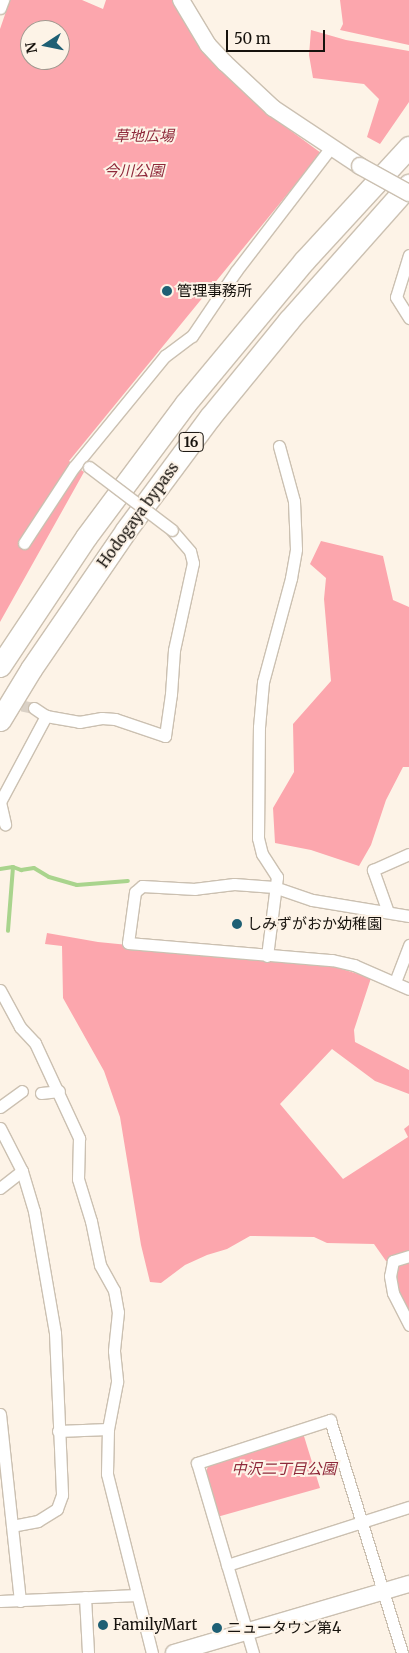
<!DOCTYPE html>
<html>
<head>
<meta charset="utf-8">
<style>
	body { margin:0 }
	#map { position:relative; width:409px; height:1653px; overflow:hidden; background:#fdf3e7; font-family:Merriweather,"Noto Sans JP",serif }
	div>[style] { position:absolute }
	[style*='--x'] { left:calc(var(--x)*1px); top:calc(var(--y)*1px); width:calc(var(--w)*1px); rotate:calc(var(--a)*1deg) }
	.green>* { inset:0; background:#fca6ad }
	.stream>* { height:4px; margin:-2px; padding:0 2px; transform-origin:2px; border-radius:2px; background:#a9d48d }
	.street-tunnel>* { height:11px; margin-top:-5.5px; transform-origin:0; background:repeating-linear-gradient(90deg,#dad1c6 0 11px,transparent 0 16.5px) }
	.roads { filter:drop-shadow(1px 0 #cbc0b1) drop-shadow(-1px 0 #cbc0b1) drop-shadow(0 1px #cbc0b1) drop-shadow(0 -1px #cbc0b1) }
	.street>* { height:11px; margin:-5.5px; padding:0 5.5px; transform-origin:5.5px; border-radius:5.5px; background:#fff }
	.secondary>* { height:16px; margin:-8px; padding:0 8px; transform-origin:8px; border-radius:8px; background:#fff }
	.highway>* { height:21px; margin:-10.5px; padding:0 10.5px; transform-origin:10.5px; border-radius:10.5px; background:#fff }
	.bridges { filter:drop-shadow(1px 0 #cbc0b1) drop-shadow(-1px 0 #cbc0b1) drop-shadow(0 1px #cbc0b1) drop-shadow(0 -1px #cbc0b1) }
	.street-bridge>* { height:11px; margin:-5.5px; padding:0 5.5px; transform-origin:5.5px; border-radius:5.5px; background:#fff }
	.secondary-bridge>* { height:16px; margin:-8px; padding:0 8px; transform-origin:8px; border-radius:8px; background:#fff }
	.dots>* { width:14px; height:14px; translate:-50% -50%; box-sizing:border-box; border:2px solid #fdf3e7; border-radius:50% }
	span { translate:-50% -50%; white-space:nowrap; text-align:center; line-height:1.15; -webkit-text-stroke:4px #fdf3e7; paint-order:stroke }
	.shield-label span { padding:1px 4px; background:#fdf3e7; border:1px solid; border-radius:4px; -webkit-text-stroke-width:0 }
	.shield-label { font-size:14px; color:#16120d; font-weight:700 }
	.park-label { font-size:15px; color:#8e283a; font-style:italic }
	.poi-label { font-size:15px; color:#16120d }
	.left { translate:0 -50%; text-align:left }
	.street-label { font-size:15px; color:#16120d }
	.north { position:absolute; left:20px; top:20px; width:50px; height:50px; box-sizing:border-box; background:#fdf3e7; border:1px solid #a19990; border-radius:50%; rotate:259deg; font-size:14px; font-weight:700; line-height:20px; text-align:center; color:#16120d }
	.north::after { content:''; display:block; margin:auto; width:18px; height:22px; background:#1e5f74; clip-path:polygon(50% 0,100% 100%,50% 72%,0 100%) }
	.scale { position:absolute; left:226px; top:30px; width:99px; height:22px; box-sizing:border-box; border:2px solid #16120d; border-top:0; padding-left:6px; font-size:15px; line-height:18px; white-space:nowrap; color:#16120d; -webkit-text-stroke:4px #fdf3e7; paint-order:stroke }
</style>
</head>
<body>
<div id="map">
	<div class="green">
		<div style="clip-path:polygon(evenodd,10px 0,82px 0,103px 9px,106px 0,174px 0,189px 30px,212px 61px,268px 114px,321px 153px,69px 461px,84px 472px,0 622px,0 29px,10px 0,30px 30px,60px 30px,60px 60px,30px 60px,30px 30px)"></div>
		<div style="clip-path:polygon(340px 0,409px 0,409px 45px,340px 30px,343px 24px)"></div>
		<div style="clip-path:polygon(311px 30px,346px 40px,409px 51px,409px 102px,380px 144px,367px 137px,379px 99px,364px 84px,313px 78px,309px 55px)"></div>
		<div style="clip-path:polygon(321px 541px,383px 556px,393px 600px,409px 607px,409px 767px,403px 767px,386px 800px,371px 845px,359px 866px,311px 850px,275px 843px,273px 808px,294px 772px,293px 724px,331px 681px,324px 599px,326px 578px,310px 564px)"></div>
		<div style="clip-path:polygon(47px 933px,98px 942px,329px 965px,371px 978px,354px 1030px,355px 1042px,409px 1070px,409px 1094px,375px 1081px,332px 1049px,280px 1104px,343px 1179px,408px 1137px,404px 1129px,409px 1125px,409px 1317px,395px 1293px,396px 1264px,386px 1261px,374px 1244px,327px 1243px,314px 1237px,250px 1236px,227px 1249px,207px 1255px,185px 1265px,161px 1283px,150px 1282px,141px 1245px,120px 1117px,104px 1071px,63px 998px,62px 946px,45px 944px)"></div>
		<div style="clip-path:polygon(303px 1433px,320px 1488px,217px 1517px,204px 1477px,209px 1464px)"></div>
	</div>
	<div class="stream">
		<div style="--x:13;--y:867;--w:9;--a:21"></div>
		<div style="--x:21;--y:870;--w:13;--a:-9"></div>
		<div style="--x:34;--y:868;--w:17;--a:31"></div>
		<div style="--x:49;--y:877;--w:29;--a:16"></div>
		<div style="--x:77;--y:885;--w:51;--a:-4.5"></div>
		<div style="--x:0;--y:869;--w:13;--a:-9"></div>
		<div style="--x:13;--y:867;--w:64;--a:94.5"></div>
	</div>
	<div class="street-tunnel">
		<div style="--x:6;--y:702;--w:29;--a:12"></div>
	</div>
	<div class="roads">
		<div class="street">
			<div style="--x:0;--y:8;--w:9;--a:-69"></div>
			<div style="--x:409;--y:255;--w:44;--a:107.2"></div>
			<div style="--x:396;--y:297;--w:25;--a:58"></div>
			<div style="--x:24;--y:543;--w:91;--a:-56.7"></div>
			<div style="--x:74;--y:467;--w:144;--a:-50.7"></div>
			<div style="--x:165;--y:356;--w:34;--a:-37"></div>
			<div style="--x:192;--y:336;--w:78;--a:-55.9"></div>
			<div style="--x:236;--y:271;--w:156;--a:-52.5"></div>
			<div style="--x:34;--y:708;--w:14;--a:34"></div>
			<div style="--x:46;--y:716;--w:34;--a:10"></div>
			<div style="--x:79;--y:722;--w:23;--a:-10"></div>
			<div style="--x:102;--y:718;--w:13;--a:4"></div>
			<div style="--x:115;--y:719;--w:53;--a:18.8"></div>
			<div style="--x:165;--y:736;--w:42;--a:-81.9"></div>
			<div style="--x:171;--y:694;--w:44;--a:-86.1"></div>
			<div style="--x:174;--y:650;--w:89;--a:-77.7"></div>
			<div style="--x:193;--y:563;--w:12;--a:-104"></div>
			<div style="--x:190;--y:551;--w:28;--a:-131"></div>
			<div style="--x:0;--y:802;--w:98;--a:-61.9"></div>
			<div style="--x:0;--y:802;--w:23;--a:77"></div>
			<div style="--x:388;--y:912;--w:45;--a:-109.7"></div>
			<div style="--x:373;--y:870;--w:39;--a:-24"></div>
			<div style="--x:409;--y:916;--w:98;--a:-170.6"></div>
			<div style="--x:312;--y:900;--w:40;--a:-161.1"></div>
			<div style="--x:274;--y:887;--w:40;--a:-175.7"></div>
			<div style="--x:234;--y:884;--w:39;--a:173"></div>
			<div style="--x:195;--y:889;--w:53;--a:-176.8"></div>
			<div style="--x:142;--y:886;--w:9;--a:139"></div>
			<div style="--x:135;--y:892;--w:51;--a:97.8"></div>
			<div style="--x:128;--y:943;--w:205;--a:4.8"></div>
			<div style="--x:332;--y:960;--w:23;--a:13"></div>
			<div style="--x:354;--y:965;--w:60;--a:23.6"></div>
			<div style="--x:267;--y:956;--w:80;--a:-82.8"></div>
			<div style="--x:277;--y:877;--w:27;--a:-123"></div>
			<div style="--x:262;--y:854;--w:16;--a:-104"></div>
			<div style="--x:258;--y:838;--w:111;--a:-89.5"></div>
			<div style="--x:259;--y:727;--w:45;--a:-84.9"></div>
			<div style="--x:263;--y:682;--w:108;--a:-74.9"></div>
			<div style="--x:291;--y:578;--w:29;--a:-80"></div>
			<div style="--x:296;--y:549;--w:48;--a:-92.4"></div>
			<div style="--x:294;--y:501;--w:57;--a:-105.3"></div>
			<div style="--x:395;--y:982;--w:40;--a:-69"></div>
			<div style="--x:0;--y:990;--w:42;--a:61.6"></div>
			<div style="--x:20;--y:1027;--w:22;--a:47"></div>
			<div style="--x:35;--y:1043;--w:105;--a:65.1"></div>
			<div style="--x:79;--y:1138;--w:41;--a:91.4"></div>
			<div style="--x:78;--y:1179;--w:44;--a:72.8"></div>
			<div style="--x:91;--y:1221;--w:45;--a:78.4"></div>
			<div style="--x:100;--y:1265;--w:29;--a:61"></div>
			<div style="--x:114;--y:1290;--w:22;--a:80"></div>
			<div style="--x:118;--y:1312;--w:39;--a:96"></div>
			<div style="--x:114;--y:1351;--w:31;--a:84"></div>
			<div style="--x:117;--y:1382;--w:48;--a:100.8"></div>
			<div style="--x:108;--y:1429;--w:45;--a:91.3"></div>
			<div style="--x:107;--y:1474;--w:185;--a:75.9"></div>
			<div style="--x:41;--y:1093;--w:18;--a:-6"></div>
			<div style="--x:0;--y:1107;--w:27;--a:-36"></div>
			<div style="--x:0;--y:1128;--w:48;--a:62.9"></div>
			<div style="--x:22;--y:1171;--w:42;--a:73.3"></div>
			<div style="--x:34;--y:1211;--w:124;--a:80.2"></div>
			<div style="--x:55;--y:1333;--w:162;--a:87.5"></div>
			<div style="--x:62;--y:1495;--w:15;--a:110"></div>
			<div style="--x:57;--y:1509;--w:22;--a:148"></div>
			<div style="--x:38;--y:1521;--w:26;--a:169"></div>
			<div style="--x:0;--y:1188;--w:28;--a:-38"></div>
			<div style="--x:409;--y:1256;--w:17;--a:163"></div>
			<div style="--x:393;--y:1261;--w:15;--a:101"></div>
			<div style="--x:390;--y:1276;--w:17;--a:80"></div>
			<div style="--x:393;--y:1293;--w:36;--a:63"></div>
			<div style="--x:0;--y:1414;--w:188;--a:83.9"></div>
			<div style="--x:58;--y:1431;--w:50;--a:-2.3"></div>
			<div style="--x:227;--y:1565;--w:191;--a:-17.7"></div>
			<div style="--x:85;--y:1597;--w:56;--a:86.9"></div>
			<div style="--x:0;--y:1601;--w:137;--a:-2.5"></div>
			<div style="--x:253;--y:1653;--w:198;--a:-106.4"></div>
			<div style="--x:197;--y:1463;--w:140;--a:-17.9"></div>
			<div style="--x:330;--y:1420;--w:244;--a:72.8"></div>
		</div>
		<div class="secondary">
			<div style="--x:181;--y:0;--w:52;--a:59"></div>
			<div style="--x:208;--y:45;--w:25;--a:47"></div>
			<div style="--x:225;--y:63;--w:66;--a:43.2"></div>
			<div style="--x:273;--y:108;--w:105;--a:33.7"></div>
			<div style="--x:174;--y:1653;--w:245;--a:-16.4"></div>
		</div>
		<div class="highway">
			<div style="--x:0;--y:666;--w:155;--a:-56.3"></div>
			<div style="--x:86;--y:537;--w:167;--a:-53.3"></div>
			<div style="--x:186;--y:403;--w:185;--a:-50.3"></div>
			<div style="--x:304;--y:261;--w:155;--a:-47.4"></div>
			<div style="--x:0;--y:720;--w:60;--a:-58.7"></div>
			<div style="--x:31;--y:669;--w:168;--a:-55.6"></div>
			<div style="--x:126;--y:530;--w:141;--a:-53.4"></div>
			<div style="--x:210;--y:417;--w:125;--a:-50.8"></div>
			<div style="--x:289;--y:320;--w:181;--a:-48.4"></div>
		</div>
	</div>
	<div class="bridges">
		<div class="street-bridge">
			<div style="--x:89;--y:467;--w:104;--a:37.2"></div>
		</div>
		<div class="secondary-bridge">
			<div style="--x:360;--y:166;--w:56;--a:28.9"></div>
		</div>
	</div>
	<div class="dots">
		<div style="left:167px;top:291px;background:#1e5f74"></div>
		<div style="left:237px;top:924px;background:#1e5f74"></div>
		<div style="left:103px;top:1625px;background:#1e5f74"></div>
		<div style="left:217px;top:1628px;background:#1e5f74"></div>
	</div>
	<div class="shield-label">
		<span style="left:191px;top:442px">16</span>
	</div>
	<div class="park-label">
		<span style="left:144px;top:136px">草地広場</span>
		<span style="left:134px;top:171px">今川公園</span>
		<span style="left:284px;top:1469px">中沢二丁目公園</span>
	</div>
	<div class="poi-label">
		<span class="left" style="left:177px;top:291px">管理事務所</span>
		<span class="left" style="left:247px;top:924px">しみずがおか幼稚園</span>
		<span class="left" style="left:113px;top:1625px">FamilyMart</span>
		<span class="left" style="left:227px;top:1628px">ニュータウン第4</span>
	</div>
	<div class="street-label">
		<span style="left:138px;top:515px;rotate:-54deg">Hodogaya bypass</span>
	</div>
	<div class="north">N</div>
	<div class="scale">50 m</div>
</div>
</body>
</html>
